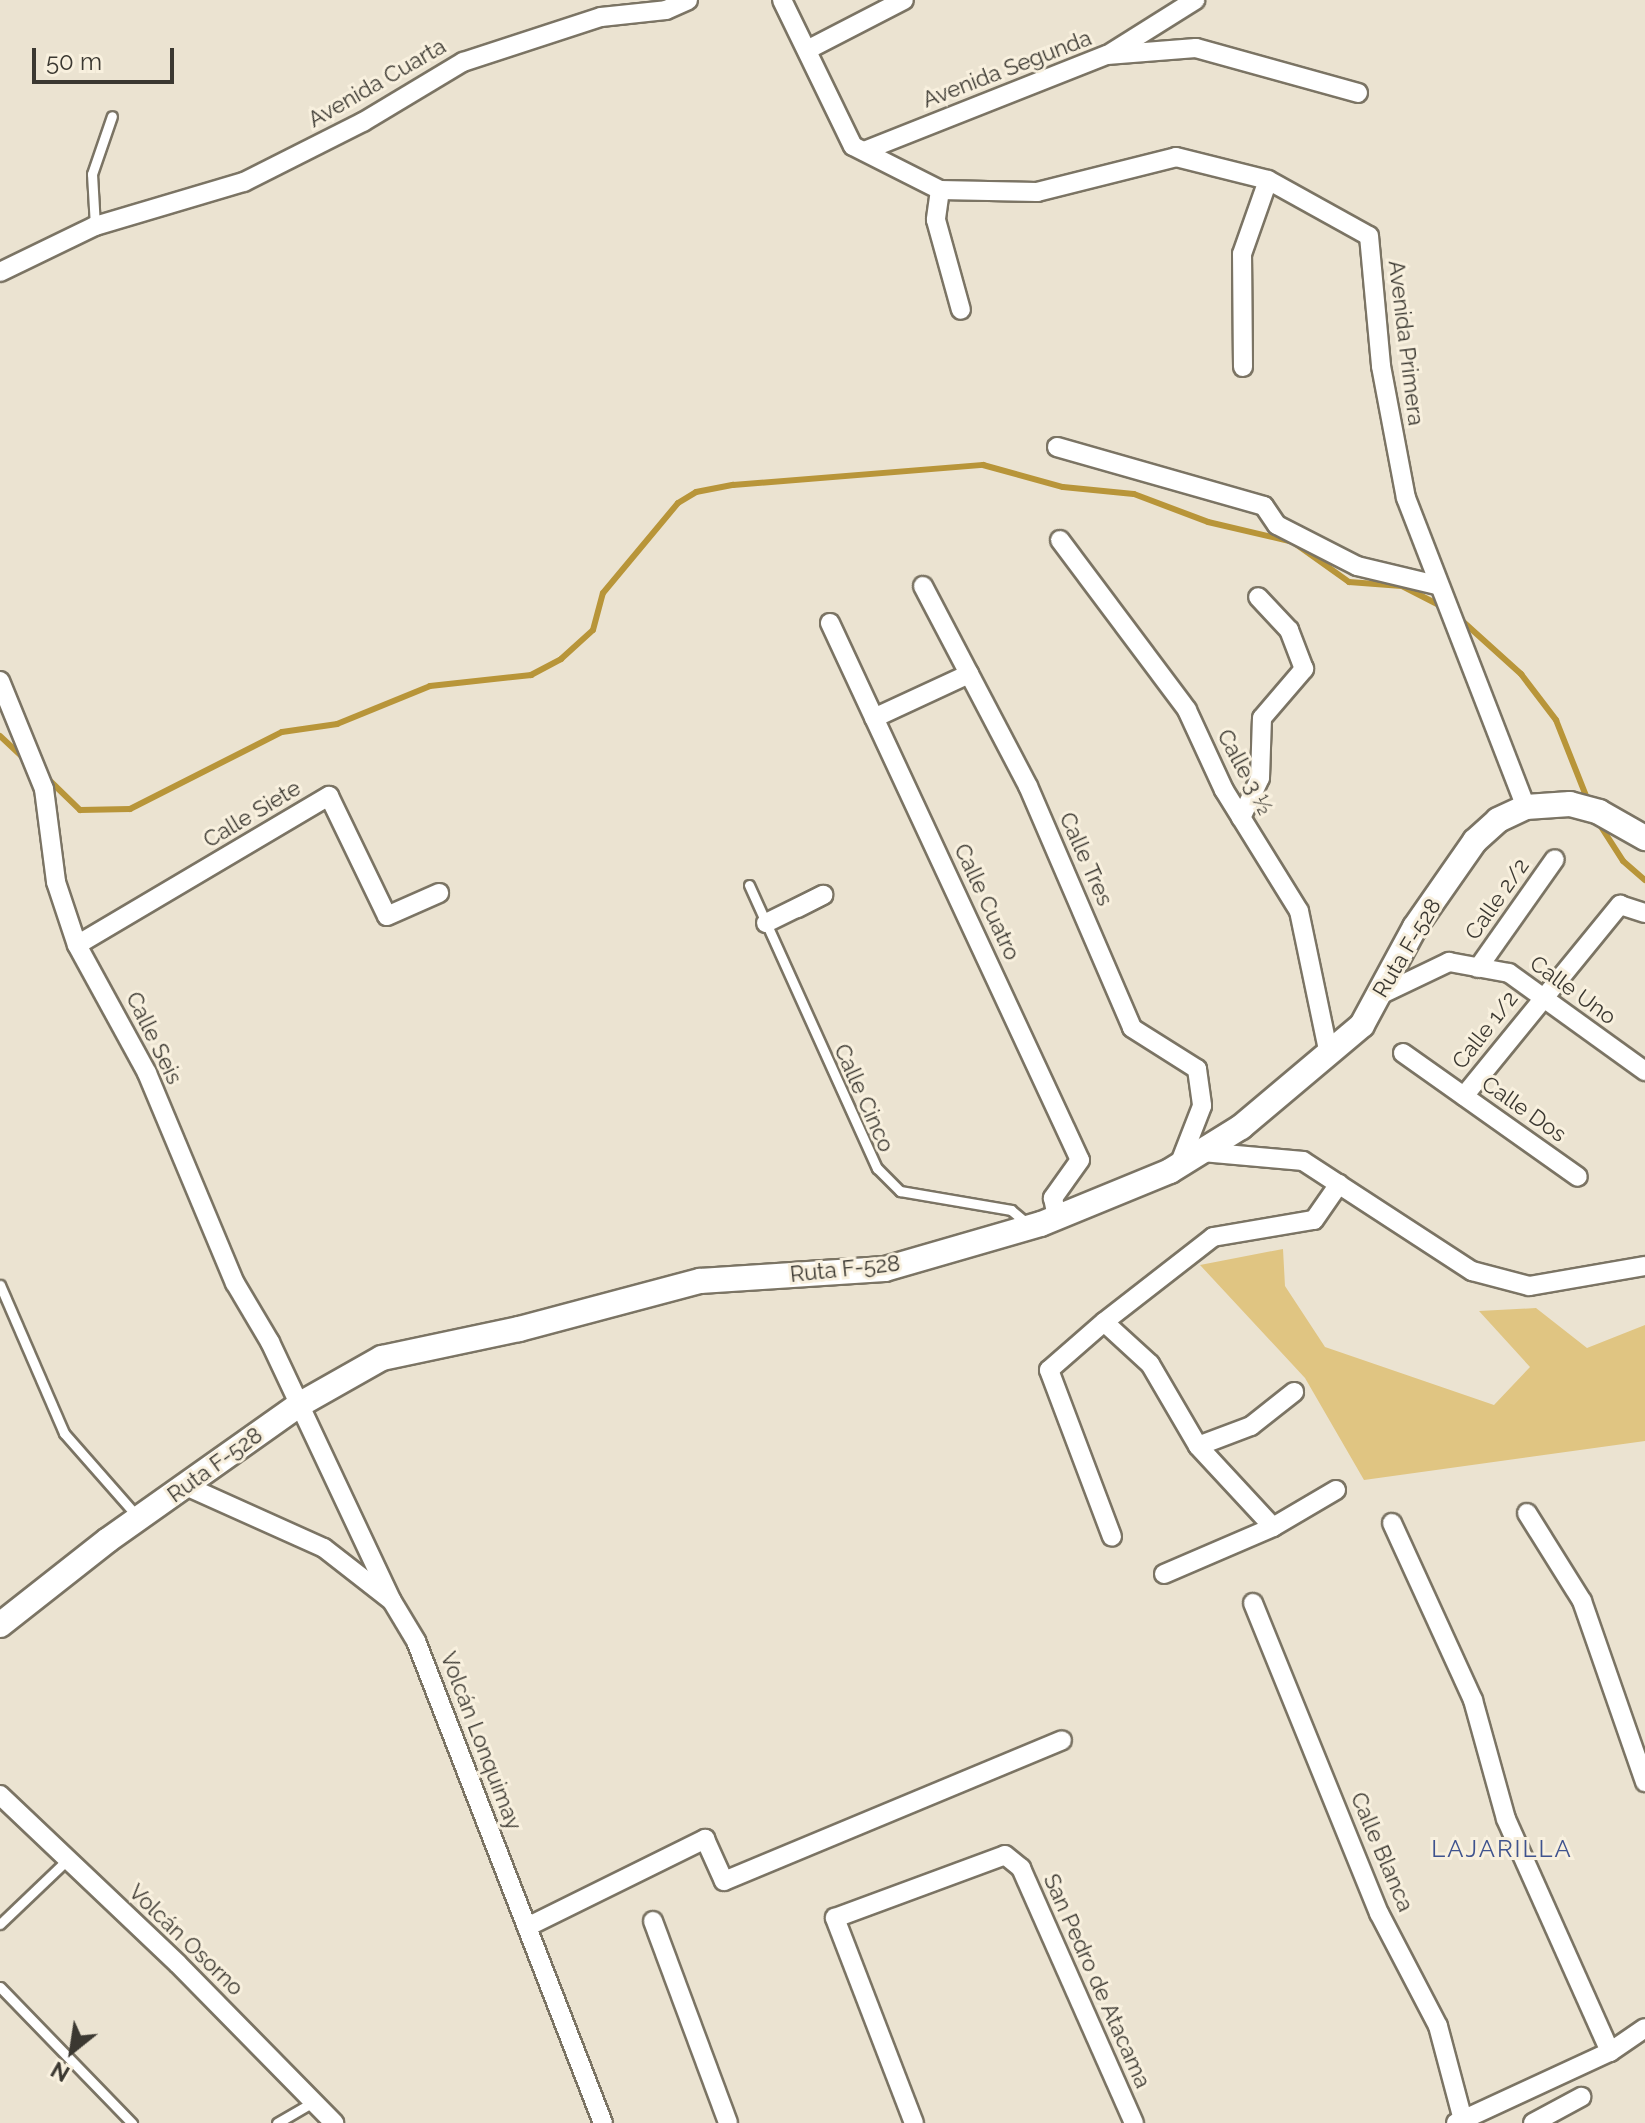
<!DOCTYPE html>
<html>
<head>
<meta charset="utf-8">
<style>
	body { margin:0 }
	#map { position:relative; width:1645px; height:2123px; overflow:hidden; background:#ebe3d1; font-family:Raleway,sans-serif }
	div>[style] { position:absolute }
	[style*='--x'] { left:calc(var(--x)*1px); top:calc(var(--y)*1px); width:calc(var(--w)*1px); rotate:calc(var(--a)*1deg) }
	.green>* { inset:0; background:#e0c582 }
	.stream>* { height:6px; margin:-3px; padding:0 3px; transform-origin:3px; border-radius:3px; background:#b89539 }
	.roads { filter:drop-shadow(2px 0 #7b7464) drop-shadow(-2px 0 #7b7464) drop-shadow(0 2px #7b7464) drop-shadow(0 -2px #7b7464) }
	.lane>* { height:9px; margin:-4.5px; padding:0 4.5px; transform-origin:4.5px; border-radius:4.5px; background:#fff }
	.street>* { height:18px; margin:-9px; padding:0 9px; transform-origin:9px; border-radius:9px; background:#fff }
	.secondary>* { height:24px; margin:-12px; padding:0 12px; transform-origin:12px; border-radius:12px; background:#fff }
	span { translate:-50% -50%; white-space:nowrap; text-align:center; line-height:1.15; -webkit-text-stroke:6px #f8f0de; paint-order:stroke }
	.street-label { font-size:22px; color:#3b3831 }
	.neighbourhood-label { font-size:24px; color:#3f538e; letter-spacing:2px }
	.north { position:absolute; left:32px; top:2011px; width:80px; height:80px; -webkit-text-stroke:6px #f8f0de; paint-order:stroke; rotate:210deg; font-size:22px; font-weight:700; line-height:32px; text-align:center; color:#3b3831 }
	.north::after { content:''; display:block; margin:auto; width:28px; height:36px; background:#3b3831; clip-path:polygon(50% 0,100% 100%,50% 72%,0 100%) }
	.scale { position:absolute; left:32px; top:48px; width:142px; height:36px; box-sizing:border-box; border:4px solid #3b3831; border-top:0; padding-left:10px; font-size:24px; line-height:28px; white-space:nowrap; color:#3b3831; -webkit-text-stroke:6px #f8f0de; paint-order:stroke }
</style>
</head>
<body>
<div id="map">
	<div class="green">
		<div style="clip-path:polygon(1283px 1249px,1285px 1286px,1325px 1347px,1494px 1405px,1530px 1367px,1479px 1311px,1536px 1308px,1587px 1348px,1645px 1325px,1645px 1441px,1364px 1480px,1305px 1378px,1200px 1265px)"></div>
	</div>
	<div class="stream">
		<div style="--x:1459;--y:618;--w:84;--a:42.1"></div>
		<div style="--x:1521;--y:674;--w:58;--a:52.7"></div>
		<div style="--x:1556;--y:720;--w:87;--a:68.4"></div>
		<div style="--x:0;--y:736;--w:33;--a:43"></div>
		<div style="--x:45;--y:776;--w:49;--a:44.2"></div>
		<div style="--x:80;--y:810;--w:50;--a:-1.1"></div>
		<div style="--x:130;--y:809;--w:170;--a:-26.9"></div>
		<div style="--x:282;--y:732;--w:56;--a:-8.3"></div>
		<div style="--x:337;--y:724;--w:100;--a:-22.2"></div>
		<div style="--x:430;--y:686;--w:102;--a:-6.2"></div>
		<div style="--x:531;--y:675;--w:34;--a:-28"></div>
		<div style="--x:561;--y:659;--w:43;--a:-42.2"></div>
		<div style="--x:593;--y:630;--w:38;--a:-75"></div>
		<div style="--x:603;--y:593;--w:117;--a:-50.2"></div>
		<div style="--x:678;--y:503;--w:21;--a:-31"></div>
		<div style="--x:696;--y:492;--w:38;--a:-11"></div>
		<div style="--x:733;--y:485;--w:251;--a:-4.6"></div>
		<div style="--x:983;--y:465;--w:83;--a:15.4"></div>
		<div style="--x:1063;--y:487;--w:71;--a:5.6"></div>
		<div style="--x:1134;--y:494;--w:79;--a:20.7"></div>
		<div style="--x:1208;--y:522;--w:87;--a:13.2"></div>
		<div style="--x:1293;--y:542;--w:69;--a:35.5"></div>
		<div style="--x:1349;--y:582;--w:53;--a:4.3"></div>
		<div style="--x:1402;--y:586;--w:46;--a:27.1"></div>
		<div style="--x:1598;--y:822;--w:46;--a:57.3"></div>
		<div style="--x:1623;--y:861;--w:29;--a:41"></div>
	</div>
	<div class="roads">
		<div class="lane">
			<div style="--x:95;--y:226;--w:52;--a:-93.3"></div>
			<div style="--x:92;--y:174;--w:61;--a:-71"></div>
			<div style="--x:749;--y:885;--w:311;--a:65.7"></div>
			<div style="--x:877;--y:1168;--w:33;--a:45"></div>
			<div style="--x:900;--y:1191;--w:113;--a:9.7"></div>
			<div style="--x:1011;--y:1210;--w:23;--a:40"></div>
			<div style="--x:0;--y:1285;--w:161;--a:66.6"></div>
			<div style="--x:64;--y:1433;--w:111;--a:48.7"></div>
			<div style="--x:0;--y:1924;--w:94;--a:-43.7"></div>
			<div style="--x:0;--y:1987;--w:190;--a:45.9"></div>
			<div style="--x:277;--y:2123;--w:44;--a:-30.1"></div>
		</div>
		<div class="street">
			<div style="--x:782;--y:0;--w:162;--a:64.1"></div>
			<div style="--x:853;--y:146;--w:97;--a:26.8"></div>
			<div style="--x:940;--y:190;--w:97;--a:1.2"></div>
			<div style="--x:1037;--y:192;--w:143;--a:-14.1"></div>
			<div style="--x:1176;--y:157;--w:95;--a:14"></div>
			<div style="--x:1268;--y:180;--w:115;--a:29"></div>
			<div style="--x:1369;--y:236;--w:131;--a:84.7"></div>
			<div style="--x:1381;--y:366;--w:134;--a:79.3"></div>
			<div style="--x:1406;--y:498;--w:331;--a:68.8"></div>
			<div style="--x:807;--y:50;--w:109;--a:-27.3"></div>
			<div style="--x:1109;--y:54;--w:102;--a:-32.1"></div>
			<div style="--x:864;--y:151;--w:261;--a:-21.6"></div>
			<div style="--x:1107;--y:55;--w:89;--a:-4.5"></div>
			<div style="--x:1196;--y:48;--w:168;--a:15.5"></div>
			<div style="--x:940;--y:190;--w:30;--a:98"></div>
			<div style="--x:936;--y:220;--w:93;--a:74.5"></div>
			<div style="--x:0;--y:272;--w:106;--a:-25.8"></div>
			<div style="--x:95;--y:226;--w:155;--a:-16.5"></div>
			<div style="--x:244;--y:182;--w:133;--a:-26.8"></div>
			<div style="--x:363;--y:122;--w:117;--a:-31"></div>
			<div style="--x:463;--y:62;--w:145;--a:-18.1"></div>
			<div style="--x:601;--y:17;--w:65;--a:-6.1"></div>
			<div style="--x:666;--y:10;--w:24;--a:-24"></div>
			<div style="--x:1243;--y:367;--w:113;--a:-90.5"></div>
			<div style="--x:1242;--y:254;--w:78;--a:-70.6"></div>
			<div style="--x:1057;--y:447;--w:215;--a:15.9"></div>
			<div style="--x:1264;--y:506;--w:23;--a:56"></div>
			<div style="--x:1277;--y:525;--w:90;--a:27.1"></div>
			<div style="--x:1357;--y:566;--w:85;--a:13.5"></div>
			<div style="--x:1060;--y:540;--w:212;--a:53.2"></div>
			<div style="--x:1187;--y:710;--w:88;--a:65.2"></div>
			<div style="--x:1224;--y:790;--w:142;--a:58.2"></div>
			<div style="--x:1299;--y:911;--w:146;--a:78.2"></div>
			<div style="--x:923;--y:586;--w:226;--a:62.3"></div>
			<div style="--x:1028;--y:786;--w:263;--a:66.7"></div>
			<div style="--x:1132;--y:1028;--w:77;--a:32.2"></div>
			<div style="--x:1197;--y:1069;--w:37;--a:82"></div>
			<div style="--x:1202;--y:1106;--w:63;--a:111.3"></div>
			<div style="--x:830;--y:623;--w:592;--a:65.04"></div>
			<div style="--x:1080;--y:1160;--w:47;--a:125.4"></div>
			<div style="--x:1053;--y:1198;--w:19;--a:78"></div>
			<div style="--x:0;--y:681;--w:117;--a:67.8"></div>
			<div style="--x:44;--y:789;--w:94;--a:82.6"></div>
			<div style="--x:56;--y:882;--w:66;--a:71.6"></div>
			<div style="--x:77;--y:945;--w:146;--a:61.3"></div>
			<div style="--x:147;--y:1073;--w:228;--a:67.3"></div>
			<div style="--x:235;--y:1283;--w:69;--a:59.3"></div>
			<div style="--x:270;--y:1342;--w:286;--a:64.8"></div>
			<div style="--x:874;--y:718;--w:105;--a:-24.9"></div>
			<div style="--x:1241;--y:818;--w:44;--a:-64.6"></div>
			<div style="--x:1260;--y:778;--w:60;--a:-88.1"></div>
			<div style="--x:1262;--y:718;--w:65;--a:-49.4"></div>
			<div style="--x:1304;--y:669;--w:42;--a:-111"></div>
			<div style="--x:1289;--y:630;--w:45;--a:-133.2"></div>
			<div style="--x:766;--y:923;--w:64;--a:-26.2"></div>
			<div style="--x:823;--y:895;--w:29;--a:153"></div>
			<div style="--x:77;--y:945;--w:293;--a:-30.6"></div>
			<div style="--x:329;--y:796;--w:133;--a:64.2"></div>
			<div style="--x:387;--y:916;--w:57;--a:-23.9"></div>
			<div style="--x:1478;--y:968;--w:133;--a:-54.8"></div>
			<div style="--x:1378;--y:996;--w:79;--a:-25.6"></div>
			<div style="--x:1449;--y:962;--w:61;--a:10.4"></div>
			<div style="--x:1509;--y:973;--w:168;--a:35.8"></div>
			<div style="--x:1403;--y:1053;--w:214;--a:35.3"></div>
			<div style="--x:1464;--y:1096;--w:247;--a:-50.8"></div>
			<div style="--x:1620;--y:905;--w:26;--a:18"></div>
			<div style="--x:1203;--y:1152;--w:100;--a:5.1"></div>
			<div style="--x:1303;--y:1161;--w:202;--a:33.1"></div>
			<div style="--x:1472;--y:1271;--w:59;--a:14.7"></div>
			<div style="--x:1529;--y:1286;--w:118;--a:-9.8"></div>
			<div style="--x:1104;--y:1322;--w:73;--a:138.9"></div>
			<div style="--x:1049;--y:1370;--w:178;--a:69.3"></div>
			<div style="--x:1198;--y:1446;--w:57;--a:-20.7"></div>
			<div style="--x:1251;--y:1426;--w:55;--a:-38.3"></div>
			<div style="--x:186;--y:1486;--w:151;--a:24.2"></div>
			<div style="--x:324;--y:1548;--w:86;--a:37.9"></div>
			<div style="--x:392;--y:1601;--w:47;--a:59"></div>
			<div style="--x:416;--y:1641;--w:517;--a:68.8"></div>
			<div style="--x:1336;--y:1490;--w:73;--a:149.6"></div>
			<div style="--x:1273;--y:1527;--w:110;--a:-132.8"></div>
			<div style="--x:1198;--y:1446;--w:95;--a:-120.3"></div>
			<div style="--x:1150;--y:1364;--w:62;--a:-137.6"></div>
			<div style="--x:1104;--y:1322;--w:138;--a:-37.9"></div>
			<div style="--x:1213;--y:1237;--w:102;--a:-9.6"></div>
			<div style="--x:1314;--y:1220;--w:44;--a:-55.2"></div>
			<div style="--x:1527;--y:1513;--w:104;--a:58"></div>
			<div style="--x:1582;--y:1601;--w:192;--a:70.8"></div>
			<div style="--x:1392;--y:1523;--w:195;--a:65.4"></div>
			<div style="--x:1473;--y:1700;--w:123;--a:74.5"></div>
			<div style="--x:1506;--y:1819;--w:255;--a:65.9"></div>
			<div style="--x:1164;--y:1574;--w:119;--a:-23.3"></div>
			<div style="--x:1253;--y:1603;--w:335;--a:67.9"></div>
			<div style="--x:1379;--y:1913;--w:127;--a:62.4"></div>
			<div style="--x:1438;--y:2026;--w:97;--a:75.1"></div>
			<div style="--x:0;--y:1795;--w:245;--a:43.5"></div>
			<div style="--x:178;--y:1964;--w:223;--a:45.5"></div>
			<div style="--x:653;--y:1921;--w:215;--a:69.6"></div>
			<div style="--x:527;--y:1927;--w:199;--a:-26.3"></div>
			<div style="--x:705;--y:1839;--w:46;--a:65.7"></div>
			<div style="--x:724;--y:1881;--w:366;--a:-22.6"></div>
			<div style="--x:914;--y:2123;--w:220;--a:-111.1"></div>
			<div style="--x:835;--y:1918;--w:181;--a:-20.3"></div>
			<div style="--x:1005;--y:1855;--w:21;--a:39"></div>
			<div style="--x:1021;--y:1868;--w:279;--a:66.1"></div>
			<div style="--x:1456;--y:2123;--w:170;--a:-24.8"></div>
			<div style="--x:1610;--y:2052;--w:42;--a:-34.4"></div>
			<div style="--x:1533;--y:2123;--w:55;--a:-28.4"></div>
		</div>
		<div class="secondary">
			<div style="--x:0;--y:1625;--w:137;--a:-38.2"></div>
			<div style="--x:108;--y:1540;--w:232;--a:-35.3"></div>
			<div style="--x:297;--y:1406;--w:98;--a:-29.5"></div>
			<div style="--x:382;--y:1358;--w:140;--a:-12"></div>
			<div style="--x:519;--y:1329;--w:187;--a:-14.9"></div>
			<div style="--x:700;--y:1281;--w:185;--a:-3.7"></div>
			<div style="--x:885;--y:1269;--w:162;--a:-16.1"></div>
			<div style="--x:1041;--y:1224;--w:139;--a:-22.3"></div>
			<div style="--x:1170;--y:1171;--w:84;--a:-31.8"></div>
			<div style="--x:1241;--y:1127;--w:158;--a:-40.1"></div>
			<div style="--x:1362;--y:1025;--w:111;--a:-61.6"></div>
			<div style="--x:1415;--y:927;--w:105;--a:-55.1"></div>
			<div style="--x:1475;--y:841;--w:31;--a:-42"></div>
			<div style="--x:1498;--y:820;--w:31;--a:-25"></div>
			<div style="--x:1526;--y:807;--w:44;--a:-3.9"></div>
			<div style="--x:1570;--y:804;--w:30;--a:15"></div>
			<div style="--x:1599;--y:812;--w:53;--a:29.5"></div>
		</div>
	</div>
	<div class="street-label">
		<span style="left:1007px;top:69px;rotate:-21deg">Avenida Segunda</span>
		<span style="left:377px;top:83px;rotate:-30deg">Avenida Cuarta</span>
		<span style="left:1406px;top:343px;rotate:83deg">Avenida Primera</span>
		<span style="left:1245px;top:772px;rotate:62deg">Calle 3 ½</span>
		<span style="left:252px;top:814px;rotate:-31deg">Calle Siete</span>
		<span style="left:1086px;top:859px;rotate:66deg">Calle Tres</span>
		<span style="left:1497px;top:899px;rotate:-55deg">Calle 2/2</span>
		<span style="left:987px;top:902px;rotate:65deg">Calle Cuatro</span>
		<span style="left:1407px;top:948px;rotate:-59deg">Ruta F-528</span>
		<span style="left:1573px;top:990px;rotate:36deg">Calle Uno</span>
		<span style="left:1485px;top:1030px;rotate:-52deg">Calle 1/2</span>
		<span style="left:154px;top:1038px;rotate:64deg">Calle Seis</span>
		<span style="left:864px;top:1098px;rotate:66deg">Calle Cinco</span>
		<span style="left:1524px;top:1109px;rotate:35deg">Calle Dos</span>
		<span style="left:845px;top:1269px;rotate:-6deg">Ruta F-528</span>
		<span style="left:215px;top:1465px;rotate:-36deg">Ruta F-528</span>
		<span style="left:481px;top:1741px;rotate:69deg">Volcán Lonquimay</span>
		<span style="left:1382px;top:1852px;rotate:67deg">Calle Blanca</span>
		<span style="left:186px;top:1940px;rotate:44deg">Volcán Osorno</span>
		<span style="left:1097px;top:1981px;rotate:66deg">San Pedro de Atacama</span>
	</div>
	<div class="neighbourhood-label">
		<span style="left:1502px;top:1849px">LAJARILLA</span>
	</div>
	<div class="north">N</div>
	<div class="scale">50 m</div>
</div>
</body>
</html>
